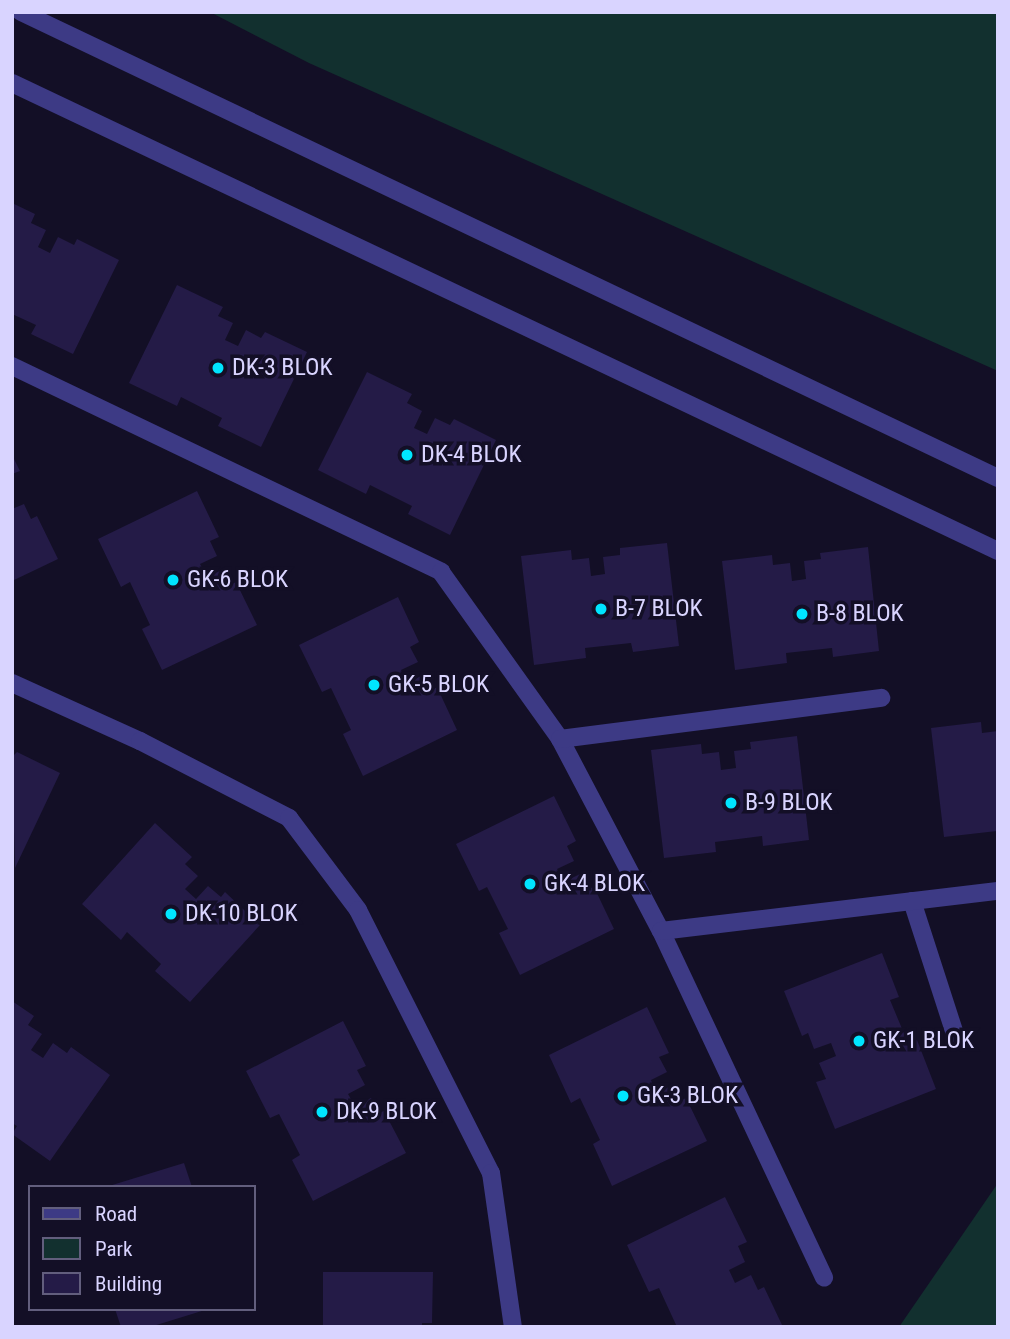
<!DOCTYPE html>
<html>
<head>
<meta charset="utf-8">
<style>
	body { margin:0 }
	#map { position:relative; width:1010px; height:1339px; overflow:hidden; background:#130f26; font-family:"Roboto Condensed",sans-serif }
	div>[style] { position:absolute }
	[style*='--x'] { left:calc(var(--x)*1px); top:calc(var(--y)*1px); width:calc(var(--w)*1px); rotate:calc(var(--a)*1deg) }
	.green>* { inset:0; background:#12302f }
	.building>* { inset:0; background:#241b47 }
	.minor>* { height:18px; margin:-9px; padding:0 9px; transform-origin:9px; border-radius:9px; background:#3d3a85 }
	.dots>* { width:19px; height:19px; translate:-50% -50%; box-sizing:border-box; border:4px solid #130f26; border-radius:50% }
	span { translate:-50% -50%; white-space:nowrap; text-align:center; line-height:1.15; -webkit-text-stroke:7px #130f26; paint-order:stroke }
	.poi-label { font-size:24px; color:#d9d4ff }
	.left { translate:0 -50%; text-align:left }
	.frame { position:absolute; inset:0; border:14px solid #d9d4ff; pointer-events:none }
	.legend { position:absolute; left:28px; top:1185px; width:228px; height:126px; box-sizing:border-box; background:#130f26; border:2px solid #625e7d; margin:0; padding:9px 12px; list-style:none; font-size:21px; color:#d9d4ff }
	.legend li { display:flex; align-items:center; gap:14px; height:35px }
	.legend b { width:35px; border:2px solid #625e7d }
</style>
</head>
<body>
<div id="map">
	<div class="green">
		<div style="clip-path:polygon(210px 12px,998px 12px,998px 371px,309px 63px)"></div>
		<div style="clip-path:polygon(998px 1183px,998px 1327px,899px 1327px)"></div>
	</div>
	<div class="building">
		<div style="clip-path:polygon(12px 203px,35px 214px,31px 223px,46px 230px,38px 247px,50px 253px,58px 237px,74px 245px,77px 239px,119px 260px,73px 354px,31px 334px,36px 325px,12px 314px)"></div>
		<div style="clip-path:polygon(177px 285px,223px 307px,218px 316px,233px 323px,225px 340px,238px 346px,246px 330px,261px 338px,265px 332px,307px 352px,261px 447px,218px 426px,222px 418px,181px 397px,177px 406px,129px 383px)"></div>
		<div style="clip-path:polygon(367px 372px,412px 394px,407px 403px,422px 411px,414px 428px,427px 434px,435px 418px,450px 425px,454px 419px,496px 440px,450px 535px,408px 514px,412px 506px,370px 485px,366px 494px,318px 470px)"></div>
		<div style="clip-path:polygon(12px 455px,20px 471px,12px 474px)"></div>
		<div style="clip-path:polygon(197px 491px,219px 537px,210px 541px,217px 556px,200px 564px,207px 577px,222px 570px,230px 585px,236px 582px,257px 625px,162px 670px,142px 629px,150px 625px,130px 582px,121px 587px,98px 539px)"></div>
		<div style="clip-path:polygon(24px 504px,31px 519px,37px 516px,58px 559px,12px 581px,12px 509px)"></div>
		<div style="clip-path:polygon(667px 543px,679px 646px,633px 652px,631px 643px,585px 648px,586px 658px,534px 665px,521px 556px,571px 550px,572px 560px,589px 558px,591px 576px,605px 574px,603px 557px,620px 555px,620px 548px)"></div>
		<div style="clip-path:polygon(868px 547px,879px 651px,833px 657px,832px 648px,786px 653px,787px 663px,735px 670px,722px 561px,772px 555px,773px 565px,790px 563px,792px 581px,806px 579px,804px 561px,821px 559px,820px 553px)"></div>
		<div style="clip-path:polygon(398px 597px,419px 642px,410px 647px,418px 662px,401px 670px,407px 683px,423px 675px,431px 691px,437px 687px,457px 730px,363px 776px,343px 734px,351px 730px,331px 688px,322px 692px,299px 645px)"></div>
		<div style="clip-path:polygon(981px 722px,982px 733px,998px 731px,997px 831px,944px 837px,931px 728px)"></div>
		<div style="clip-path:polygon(797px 736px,809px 840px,763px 846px,762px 836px,715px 842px,716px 852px,664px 858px,651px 750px,701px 744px,702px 754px,719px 752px,721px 770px,736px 768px,734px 751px,751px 749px,750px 742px)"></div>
		<div style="clip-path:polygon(17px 752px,60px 773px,15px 868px,12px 757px)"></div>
		<div style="clip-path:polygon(554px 796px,576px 841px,567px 846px,574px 861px,557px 869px,564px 882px,580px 874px,587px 889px,594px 887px,614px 929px,520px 975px,499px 933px,508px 929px,487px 887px,479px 891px,456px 844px)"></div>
		<div style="clip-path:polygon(155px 823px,192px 857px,185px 864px,198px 876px,185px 889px,196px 899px,208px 886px,221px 897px,225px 892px,260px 925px,190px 1002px,155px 971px,161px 964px,127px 932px,121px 940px,82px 904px)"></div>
		<div style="clip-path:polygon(882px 953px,899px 997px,890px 1000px,908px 1043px,917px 1040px,936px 1089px,835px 1129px,816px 1082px,826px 1079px,819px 1063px,836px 1056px,831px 1043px,814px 1049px,808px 1033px,802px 1036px,784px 991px)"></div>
		<div style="clip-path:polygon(12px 1001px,34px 1016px,28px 1025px,42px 1034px,31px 1050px,43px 1058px,53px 1043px,67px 1053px,71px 1047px,110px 1075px,50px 1161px,12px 1134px,17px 1126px,12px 1123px)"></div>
		<div style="clip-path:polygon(647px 1007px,669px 1053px,659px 1057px,667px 1072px,651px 1080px,656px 1093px,673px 1085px,680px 1101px,686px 1098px,707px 1141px,612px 1186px,593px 1144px,600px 1140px,580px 1098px,571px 1103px,549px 1055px)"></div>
		<div style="clip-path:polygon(343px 1021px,366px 1066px,357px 1070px,365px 1085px,348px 1094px,355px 1106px,371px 1098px,378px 1113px,384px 1111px,406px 1153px,313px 1201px,292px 1160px,300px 1155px,279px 1114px,270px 1118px,246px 1071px)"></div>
		<div style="clip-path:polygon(184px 1163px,192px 1187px,109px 1187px,109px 1186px)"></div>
		<div style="clip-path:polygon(725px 1197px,747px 1242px,738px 1246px,745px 1262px,729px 1270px,735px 1283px,751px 1275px,758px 1290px,764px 1287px,783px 1327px,677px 1327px,659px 1288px,649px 1292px,627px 1245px)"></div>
		<div style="clip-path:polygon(323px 1272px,433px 1272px,432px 1323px,422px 1323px,422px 1327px,323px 1325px)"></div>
		<div style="clip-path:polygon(115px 1309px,205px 1309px,205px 1310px,150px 1327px,121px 1327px)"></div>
	</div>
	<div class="minor">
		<div style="--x:21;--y:12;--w:1082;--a:25.5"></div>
		<div style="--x:12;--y:83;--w:1091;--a:25.39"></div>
		<div style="--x:12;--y:366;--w:476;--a:25.6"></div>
		<div style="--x:441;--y:572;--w:205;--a:54.5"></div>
		<div style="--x:560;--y:739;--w:217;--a:62.3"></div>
		<div style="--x:661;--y:931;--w:383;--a:64.8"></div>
		<div style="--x:12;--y:683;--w:141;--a:24.4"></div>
		<div style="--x:140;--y:741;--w:168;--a:27.3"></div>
		<div style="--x:289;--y:818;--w:115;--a:53.1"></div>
		<div style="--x:358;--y:910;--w:295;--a:63.2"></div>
		<div style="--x:491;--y:1173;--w:156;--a:81.9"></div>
		<div style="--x:560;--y:739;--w:324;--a:-7.3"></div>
		<div style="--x:912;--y:901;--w:143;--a:72.1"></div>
		<div style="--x:661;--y:931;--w:339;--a:-6.8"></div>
	</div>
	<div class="dots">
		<div style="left:218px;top:368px;background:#00e5ff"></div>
		<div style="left:407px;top:455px;background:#00e5ff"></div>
		<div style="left:173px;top:580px;background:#00e5ff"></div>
		<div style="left:601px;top:609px;background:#00e5ff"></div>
		<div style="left:802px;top:614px;background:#00e5ff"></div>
		<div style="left:374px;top:685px;background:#00e5ff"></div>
		<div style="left:731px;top:803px;background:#00e5ff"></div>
		<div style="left:530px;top:884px;background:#00e5ff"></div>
		<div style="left:171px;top:914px;background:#00e5ff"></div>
		<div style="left:859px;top:1041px;background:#00e5ff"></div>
		<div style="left:623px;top:1096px;background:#00e5ff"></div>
		<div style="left:322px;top:1112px;background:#00e5ff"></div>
	</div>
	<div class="poi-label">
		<span class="left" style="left:232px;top:368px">DK-3 BLOK</span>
		<span class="left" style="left:421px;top:455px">DK-4 BLOK</span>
		<span class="left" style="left:187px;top:580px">GK-6 BLOK</span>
		<span class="left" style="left:615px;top:609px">B-7 BLOK</span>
		<span class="left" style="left:816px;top:614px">B-8 BLOK</span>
		<span class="left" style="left:388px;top:685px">GK-5 BLOK</span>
		<span class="left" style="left:745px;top:803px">B-9 BLOK</span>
		<span class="left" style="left:544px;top:884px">GK-4 BLOK</span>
		<span class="left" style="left:185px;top:914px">DK-10 BLOK</span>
		<span class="left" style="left:873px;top:1041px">GK-1 BLOK</span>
		<span class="left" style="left:637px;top:1096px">GK-3 BLOK</span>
		<span class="left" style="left:336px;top:1112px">DK-9 BLOK</span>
	</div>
	<div class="frame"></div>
	<ul class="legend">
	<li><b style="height:9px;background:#3d3a85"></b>Road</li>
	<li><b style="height:19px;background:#12302f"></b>Park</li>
	<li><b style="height:19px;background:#241b47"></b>Building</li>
	</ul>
</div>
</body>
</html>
